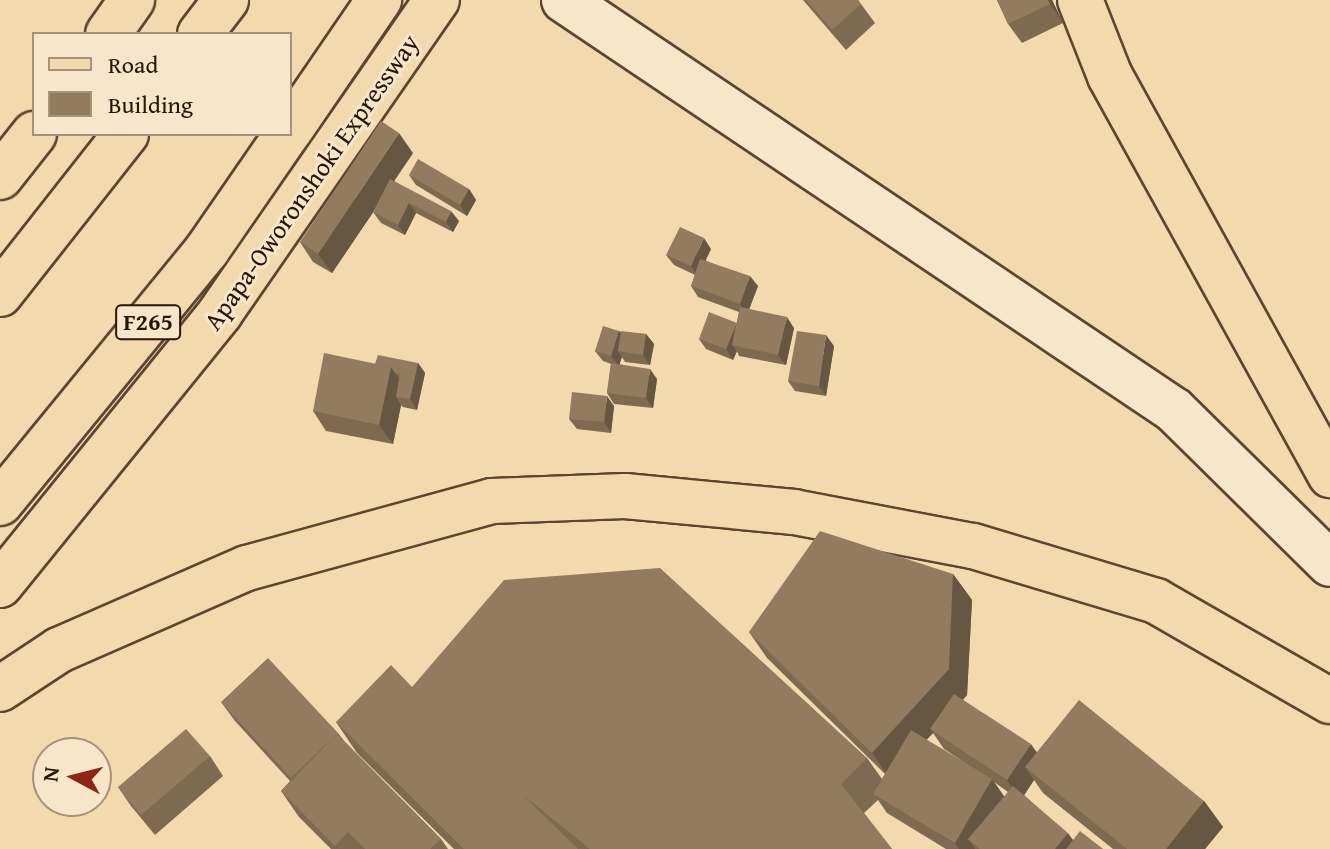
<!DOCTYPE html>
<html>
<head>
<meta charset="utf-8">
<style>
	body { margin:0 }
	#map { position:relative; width:1330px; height:849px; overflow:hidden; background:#f3d9ae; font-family:"Gentium Book Plus",serif }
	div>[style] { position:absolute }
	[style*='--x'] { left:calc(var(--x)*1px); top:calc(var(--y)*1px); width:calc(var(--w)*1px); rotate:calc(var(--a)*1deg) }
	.roads { filter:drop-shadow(2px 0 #5b4632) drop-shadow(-2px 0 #5b4632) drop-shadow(0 2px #5b4632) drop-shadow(0 -2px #5b4632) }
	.tertiary>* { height:44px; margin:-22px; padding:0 22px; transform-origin:22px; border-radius:22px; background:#f7e6ca }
	.primary>* { height:44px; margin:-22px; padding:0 22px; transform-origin:22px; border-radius:22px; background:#f3d9ae }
	.motorway>* { height:44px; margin:-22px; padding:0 22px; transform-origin:22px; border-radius:22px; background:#f3d9ae }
	.wall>* { inset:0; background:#7e6a51 }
	.shaded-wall>* { inset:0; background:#665642 }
	.building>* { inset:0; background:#927b5e }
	span { translate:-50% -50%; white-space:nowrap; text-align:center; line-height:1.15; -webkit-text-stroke:6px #f7e6ca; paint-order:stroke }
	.shield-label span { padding:2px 6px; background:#f7e6ca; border:2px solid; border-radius:6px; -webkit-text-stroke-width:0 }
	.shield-label { font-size:24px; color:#281508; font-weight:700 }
	.street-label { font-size:26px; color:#281508 }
	.legend { position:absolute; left:32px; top:32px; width:260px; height:104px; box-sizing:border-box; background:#f7e6ca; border:2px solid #a4927c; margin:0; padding:10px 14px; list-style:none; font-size:24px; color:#281508 }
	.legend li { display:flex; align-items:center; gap:16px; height:40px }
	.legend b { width:40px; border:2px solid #a4927c }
	.north { position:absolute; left:32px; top:737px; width:80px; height:80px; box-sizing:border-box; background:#f7e6ca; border:2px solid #a4927c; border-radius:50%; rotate:277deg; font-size:22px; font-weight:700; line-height:32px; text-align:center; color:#281508 }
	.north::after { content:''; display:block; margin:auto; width:28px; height:36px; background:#8f2418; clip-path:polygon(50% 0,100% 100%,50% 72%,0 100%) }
</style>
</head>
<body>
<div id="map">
	<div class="roads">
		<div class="tertiary">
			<div style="--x:564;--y:0;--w:735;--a:33.91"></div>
			<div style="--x:1174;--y:410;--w:219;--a:44.6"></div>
		</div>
		<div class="primary">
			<div style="--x:1080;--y:0;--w:82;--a:68.5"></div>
			<div style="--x:1110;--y:76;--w:456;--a:61.1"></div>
			<div style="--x:108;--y:34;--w:42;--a:-54.8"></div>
			<div style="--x:0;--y:177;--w:55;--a:-51.7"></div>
			<div style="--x:0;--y:585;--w:350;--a:-51"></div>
			<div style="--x:220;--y:313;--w:381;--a:-55.3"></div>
			<div style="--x:0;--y:689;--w:71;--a:-33.5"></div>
			<div style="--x:59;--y:650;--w:205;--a:-23.6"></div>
			<div style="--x:247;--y:568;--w:254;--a:-15.3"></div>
			<div style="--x:492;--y:501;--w:133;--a:-2.2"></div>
			<div style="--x:625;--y:496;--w:170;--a:5.4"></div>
			<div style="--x:794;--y:512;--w:182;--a:10.8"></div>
			<div style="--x:973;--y:546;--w:191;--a:16.7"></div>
			<div style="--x:1156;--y:601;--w:201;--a:29.9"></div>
		</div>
		<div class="motorway">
			<div style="--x:200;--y:34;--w:43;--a:-52.6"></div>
			<div style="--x:290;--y:130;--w:158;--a:-55.6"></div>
			<div style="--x:0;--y:294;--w:204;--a:-51.8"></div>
			<div style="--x:0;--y:503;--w:327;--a:-50.7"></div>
			<div style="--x:207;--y:250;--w:141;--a:-55.4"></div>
		</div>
	</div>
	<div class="wall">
		<div style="clip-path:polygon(803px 0,858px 0,875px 23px,846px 50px)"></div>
		<div style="clip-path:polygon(997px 0,1052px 0,1063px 23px,1022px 43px,1008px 24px)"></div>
		<div style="clip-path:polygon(413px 153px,394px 181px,459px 221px,453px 232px,416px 213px,405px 235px,381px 223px,373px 212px,376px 208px,332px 273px,313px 262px,300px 242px)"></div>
		<div style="clip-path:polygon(409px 175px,469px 189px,476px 200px,467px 216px,416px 185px)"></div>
		<div style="clip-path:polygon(711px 249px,705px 260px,758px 286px,749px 309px,794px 328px,786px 365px,739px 356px,737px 351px,733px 360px,706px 349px,699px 339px,737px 323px,739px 312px,698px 297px,691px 286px,695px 275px,674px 265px,666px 255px)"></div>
		<div style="clip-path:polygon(619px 331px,621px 332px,646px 334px,654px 344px,650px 365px,625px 362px,622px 357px,619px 364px,657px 379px,653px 408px,614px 404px,607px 393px,611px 364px,603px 361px,595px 351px)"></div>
		<div style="clip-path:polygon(834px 346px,826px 396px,795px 391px,788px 381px)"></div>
		<div style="clip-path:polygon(418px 363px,425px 373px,417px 410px,403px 407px,401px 405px,393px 444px,326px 431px,313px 411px,375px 364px)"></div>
		<div style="clip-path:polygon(614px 406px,611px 433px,577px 429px,569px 419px)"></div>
		<div style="clip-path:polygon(evenodd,953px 574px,972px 600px,967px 695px,963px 700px,1037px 752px,1204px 801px,1223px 827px,1205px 849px,1113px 849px,1043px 793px,1034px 780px,1024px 795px,1073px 840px,1103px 849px,946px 849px,887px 813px,878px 800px,864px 813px,892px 849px,454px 849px,357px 753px,336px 722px,412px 687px,867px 758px,882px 779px,885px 774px,767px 658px,749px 632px,953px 574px,933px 733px,944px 749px,968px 765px,926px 740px,933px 733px,953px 574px,994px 782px,1008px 792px,1004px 797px,994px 782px)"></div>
		<div style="clip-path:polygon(221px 702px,338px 733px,345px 742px,441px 839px,448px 849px,331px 849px,299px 817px,281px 791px,290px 781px,235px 721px)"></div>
		<div style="clip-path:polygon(210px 756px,223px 776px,155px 835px,131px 806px,118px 787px)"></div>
	</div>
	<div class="shaded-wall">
		<div style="clip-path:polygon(1048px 0,1052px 0,1063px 23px,1050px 4px)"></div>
		<div style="clip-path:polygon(399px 133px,413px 153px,332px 273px,318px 254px)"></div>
		<div style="clip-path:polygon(469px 189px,476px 200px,467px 216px,460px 205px)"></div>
		<div style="clip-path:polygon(409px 203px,416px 213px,405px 235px,398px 225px)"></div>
		<div style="clip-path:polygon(451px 211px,459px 221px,453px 232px,446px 222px)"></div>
		<div style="clip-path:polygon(704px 238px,711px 249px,698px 277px,691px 266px)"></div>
		<div style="clip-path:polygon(750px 276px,758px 286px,747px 315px,740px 304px)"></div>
		<div style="clip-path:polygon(787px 317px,794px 328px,786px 365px,778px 355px)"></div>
		<div style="clip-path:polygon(737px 323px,732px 345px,737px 351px,733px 360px,726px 349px)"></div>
		<div style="clip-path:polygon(619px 331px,627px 341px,618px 351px,622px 357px,619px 366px,611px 356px)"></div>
		<div style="clip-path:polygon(646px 334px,654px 344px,650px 365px,643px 355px)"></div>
		<div style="clip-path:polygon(826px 335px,834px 346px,826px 396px,819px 386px)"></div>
		<div style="clip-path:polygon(418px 363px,425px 373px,417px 410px,410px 399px)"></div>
		<div style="clip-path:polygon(391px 367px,405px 387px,396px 397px,401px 405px,393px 444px,379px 425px)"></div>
		<div style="clip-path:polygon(650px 369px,657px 379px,653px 408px,646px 398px)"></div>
		<div style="clip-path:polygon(607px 396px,614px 406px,611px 433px,604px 422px)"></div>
		<div style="clip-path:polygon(953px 574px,972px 600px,967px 695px,934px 732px,930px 729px,933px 733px,890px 779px,872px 753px)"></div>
		<div style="clip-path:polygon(1031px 744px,1044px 763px,1025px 767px,1034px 780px,1021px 800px,1007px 780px)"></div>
		<div style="clip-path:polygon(992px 779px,1006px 799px,968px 839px,975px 849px,959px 849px,955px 843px)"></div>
		<div style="clip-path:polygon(1204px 801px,1223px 827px,1205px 849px,1166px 849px)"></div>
		<div style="clip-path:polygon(1068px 833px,1079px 849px,1055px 849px)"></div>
	</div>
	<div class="building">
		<div style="clip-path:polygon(806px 0,858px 0,861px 4px,832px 30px)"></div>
		<div style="clip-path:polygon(997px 0,1048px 0,1050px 4px,1008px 24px)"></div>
		<div style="clip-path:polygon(381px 121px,399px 133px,318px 254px,300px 242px)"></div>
		<div style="clip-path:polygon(418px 159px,469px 189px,460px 205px,409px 175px)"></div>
		<div style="clip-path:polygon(390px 179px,451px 211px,446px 222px,409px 203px,398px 225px,373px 212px)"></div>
		<div style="clip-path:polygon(680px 227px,704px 238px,691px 266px,666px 255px)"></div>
		<div style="clip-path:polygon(700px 259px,750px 276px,740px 304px,691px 286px)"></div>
		<div style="clip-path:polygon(740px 307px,787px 317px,778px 355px,732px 345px)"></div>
		<div style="clip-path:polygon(709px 312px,737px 323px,726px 349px,699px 339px)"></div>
		<div style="clip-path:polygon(603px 326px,619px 331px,611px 356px,595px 351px)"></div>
		<div style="clip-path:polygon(621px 331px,646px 334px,643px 355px,618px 351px)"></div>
		<div style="clip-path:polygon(797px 331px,826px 335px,819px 386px,788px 381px)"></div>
		<div style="clip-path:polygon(324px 353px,391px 367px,379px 425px,313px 411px)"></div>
		<div style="clip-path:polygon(378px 355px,418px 363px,410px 399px,396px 397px,400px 374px,395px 373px,391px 367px,375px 364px)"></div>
		<div style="clip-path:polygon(611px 363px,650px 369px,646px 398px,607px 393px)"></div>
		<div style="clip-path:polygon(572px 392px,607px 396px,604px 422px,569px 419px)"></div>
		<div style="clip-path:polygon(820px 531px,953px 574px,949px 669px,872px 753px,749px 632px)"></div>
		<div style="clip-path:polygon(660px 568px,867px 758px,841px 784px,892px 849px,590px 849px,523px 795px,578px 849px,464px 849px,336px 722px,391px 665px,412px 687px,504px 580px)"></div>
		<div style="clip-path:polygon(268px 658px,338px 733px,291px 778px,221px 702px)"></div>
		<div style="clip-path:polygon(954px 694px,1031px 744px,1007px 780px,930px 729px)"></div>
		<div style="clip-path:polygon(1079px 700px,1204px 801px,1166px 849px,1127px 849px,1025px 767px)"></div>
		<div style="clip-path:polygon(186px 729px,210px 756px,141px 815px,118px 787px)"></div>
		<div style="clip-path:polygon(911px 730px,992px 779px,955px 843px,873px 794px)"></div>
		<div style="clip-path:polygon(337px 734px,441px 839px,430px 849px,365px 849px,348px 832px,335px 846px,281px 791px)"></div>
		<div style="clip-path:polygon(1013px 786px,1068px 833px,1055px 849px,980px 849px,968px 839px)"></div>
		<div style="clip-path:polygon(1080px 831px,1103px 849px,1066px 849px)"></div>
	</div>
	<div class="shield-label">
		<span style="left:148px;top:322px">F265</span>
	</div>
	<div class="street-label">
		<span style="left:311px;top:182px;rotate:-55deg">Apapa-Oworonshoki Expressway</span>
	</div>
	<ul class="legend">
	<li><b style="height:10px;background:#f3d9ae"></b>Road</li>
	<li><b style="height:22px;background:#927b5e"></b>Building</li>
	</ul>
	<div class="north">N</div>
</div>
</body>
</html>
